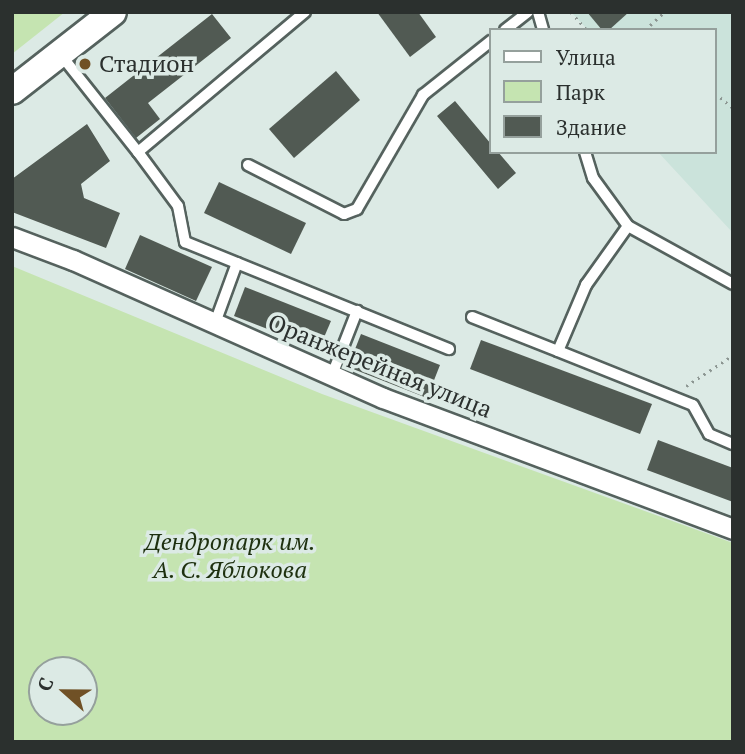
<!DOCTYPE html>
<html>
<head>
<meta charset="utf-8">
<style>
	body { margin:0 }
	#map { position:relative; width:745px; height:754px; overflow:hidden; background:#dceae5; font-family:"PT Serif",serif }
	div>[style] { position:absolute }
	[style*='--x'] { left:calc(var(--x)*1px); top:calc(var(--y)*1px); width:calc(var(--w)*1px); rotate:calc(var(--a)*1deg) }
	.built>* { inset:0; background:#cbe3db }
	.green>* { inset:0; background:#c5e4b1 }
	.building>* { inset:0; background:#515a53 }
	.path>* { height:2.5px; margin-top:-1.25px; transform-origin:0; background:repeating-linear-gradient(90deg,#8c9692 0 2px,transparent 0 7px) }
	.roads { filter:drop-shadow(2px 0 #55625e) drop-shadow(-2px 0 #55625e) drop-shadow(0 2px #55625e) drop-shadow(0 -2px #55625e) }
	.lane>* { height:10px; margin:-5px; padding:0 5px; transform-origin:5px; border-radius:5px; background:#fff }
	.street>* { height:19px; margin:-9.5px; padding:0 9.5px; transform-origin:9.5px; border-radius:9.5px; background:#fff }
	.secondary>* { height:26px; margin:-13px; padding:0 13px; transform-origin:13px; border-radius:13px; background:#fff }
	.dots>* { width:19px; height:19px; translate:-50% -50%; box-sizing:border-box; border:4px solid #dceae5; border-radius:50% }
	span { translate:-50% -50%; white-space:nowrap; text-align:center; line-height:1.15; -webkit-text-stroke:7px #dceae5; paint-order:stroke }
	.poi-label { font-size:24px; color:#2b302e }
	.left { translate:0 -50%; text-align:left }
	.street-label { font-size:24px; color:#2b302e }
	.park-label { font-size:24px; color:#1e300f; font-style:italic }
	.frame { position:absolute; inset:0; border:14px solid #2b302e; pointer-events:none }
	.legend { position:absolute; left:489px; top:28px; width:228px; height:126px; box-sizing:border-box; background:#dceae5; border:2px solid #95a09c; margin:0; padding:9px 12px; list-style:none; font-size:21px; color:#2b302e }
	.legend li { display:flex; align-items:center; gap:14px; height:35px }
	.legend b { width:35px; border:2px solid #95a09c }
	.north { position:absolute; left:28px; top:656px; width:70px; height:70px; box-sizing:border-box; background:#dceae5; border:2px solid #95a09c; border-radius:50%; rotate:291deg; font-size:19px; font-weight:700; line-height:28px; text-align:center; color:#2b302e }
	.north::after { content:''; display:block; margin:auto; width:24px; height:32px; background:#705126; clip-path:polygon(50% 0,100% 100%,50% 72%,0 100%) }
</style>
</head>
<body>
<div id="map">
	<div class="built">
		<div style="clip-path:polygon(571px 12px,733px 12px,733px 233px,658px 152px,715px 152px,715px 30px,588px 30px)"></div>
	</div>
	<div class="green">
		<div style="clip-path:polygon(12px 12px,65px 12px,12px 54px)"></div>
		<div style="clip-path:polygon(evenodd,12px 266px,322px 394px,733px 543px,733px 742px,12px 742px,12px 266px,42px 670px,84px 670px,84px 712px,42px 712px,42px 670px)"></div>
	</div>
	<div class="building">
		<div style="clip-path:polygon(377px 12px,418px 12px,436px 37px,410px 57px)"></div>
		<div style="clip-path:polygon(587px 12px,629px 12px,609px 30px,602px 30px)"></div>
		<div style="clip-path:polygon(212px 14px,231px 38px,148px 103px,160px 119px,136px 138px,105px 98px)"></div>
		<div style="clip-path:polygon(336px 71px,360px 100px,294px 158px,269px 129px)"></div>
		<div style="clip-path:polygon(455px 101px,491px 144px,491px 152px,498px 152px,516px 173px,498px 189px,437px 116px)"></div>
		<div style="clip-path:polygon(87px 124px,110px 161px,81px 184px,84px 198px,120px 213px,106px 248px,12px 212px,12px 179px)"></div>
		<div style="clip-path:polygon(219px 182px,306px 223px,291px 254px,204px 213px)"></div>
		<div style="clip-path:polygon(140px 235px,212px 267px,196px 301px,125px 269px)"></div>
		<div style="clip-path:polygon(245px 287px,331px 321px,319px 349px,234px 316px)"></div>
		<div style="clip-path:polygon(361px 334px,440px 365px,427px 398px,348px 367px)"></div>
		<div style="clip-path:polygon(481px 340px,652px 404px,640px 434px,470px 369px)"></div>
		<div style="clip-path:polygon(658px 440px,733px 468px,733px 502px,647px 470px)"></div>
	</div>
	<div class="path">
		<div style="--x:571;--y:12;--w:24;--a:48"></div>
		<div style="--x:645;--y:30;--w:26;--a:-43"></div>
		<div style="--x:715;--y:93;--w:23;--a:40"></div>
		<div style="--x:686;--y:386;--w:56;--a:-33.4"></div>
	</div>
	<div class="roads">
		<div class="lane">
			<div style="--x:538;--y:12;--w:19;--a:74"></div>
			<div style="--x:505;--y:30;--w:29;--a:-38"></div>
			<div style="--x:61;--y:55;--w:124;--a:51.6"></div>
			<div style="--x:138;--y:152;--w:218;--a:-40"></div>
			<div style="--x:138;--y:152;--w:67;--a:53.5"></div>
			<div style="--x:178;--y:206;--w:37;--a:79"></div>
			<div style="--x:185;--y:242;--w:285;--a:22.1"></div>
			<div style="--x:585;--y:152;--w:27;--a:73"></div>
			<div style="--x:593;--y:178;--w:59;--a:53.9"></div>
			<div style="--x:628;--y:226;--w:120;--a:28.9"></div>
			<div style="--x:248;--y:165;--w:108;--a:27"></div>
			<div style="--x:344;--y:214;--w:14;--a:-21"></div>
			<div style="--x:357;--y:209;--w:132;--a:-59.9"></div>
			<div style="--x:423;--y:95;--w:87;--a:-38.5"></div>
			<div style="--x:472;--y:317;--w:92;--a:21.6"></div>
			<div style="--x:558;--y:351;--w:72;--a:-67"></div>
			<div style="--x:586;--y:285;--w:72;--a:-54.6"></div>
			<div style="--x:215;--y:323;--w:64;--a:-69.9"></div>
			<div style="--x:558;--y:351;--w:145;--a:21.8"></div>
			<div style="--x:693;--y:405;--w:33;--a:61"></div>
			<div style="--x:709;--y:434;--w:26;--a:23"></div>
			<div style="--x:332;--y:375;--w:69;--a:-68.7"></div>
		</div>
		<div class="street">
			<div style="--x:12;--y:237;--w:65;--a:20.7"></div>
			<div style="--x:73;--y:260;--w:339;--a:24"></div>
			<div style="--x:383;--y:398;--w:374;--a:20.5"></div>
		</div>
		<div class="secondary">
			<div style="--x:12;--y:91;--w:128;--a:-38"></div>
		</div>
	</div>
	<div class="dots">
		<div style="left:85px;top:64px;background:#705126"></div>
	</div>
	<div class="poi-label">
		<span class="left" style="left:99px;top:64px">Стадион</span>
	</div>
	<div class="street-label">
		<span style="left:380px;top:366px;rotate:22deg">Оранжерейная улица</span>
	</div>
	<div class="park-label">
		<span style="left:230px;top:556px">Дендропарк им.<br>А. С. Яблокова</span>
	</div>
	<div class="frame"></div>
	<ul class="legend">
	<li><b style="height:9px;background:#fff"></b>Улица</li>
	<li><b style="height:19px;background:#c5e4b1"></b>Парк</li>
	<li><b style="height:19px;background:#515a53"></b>Здание</li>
	</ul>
	<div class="north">С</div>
</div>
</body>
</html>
